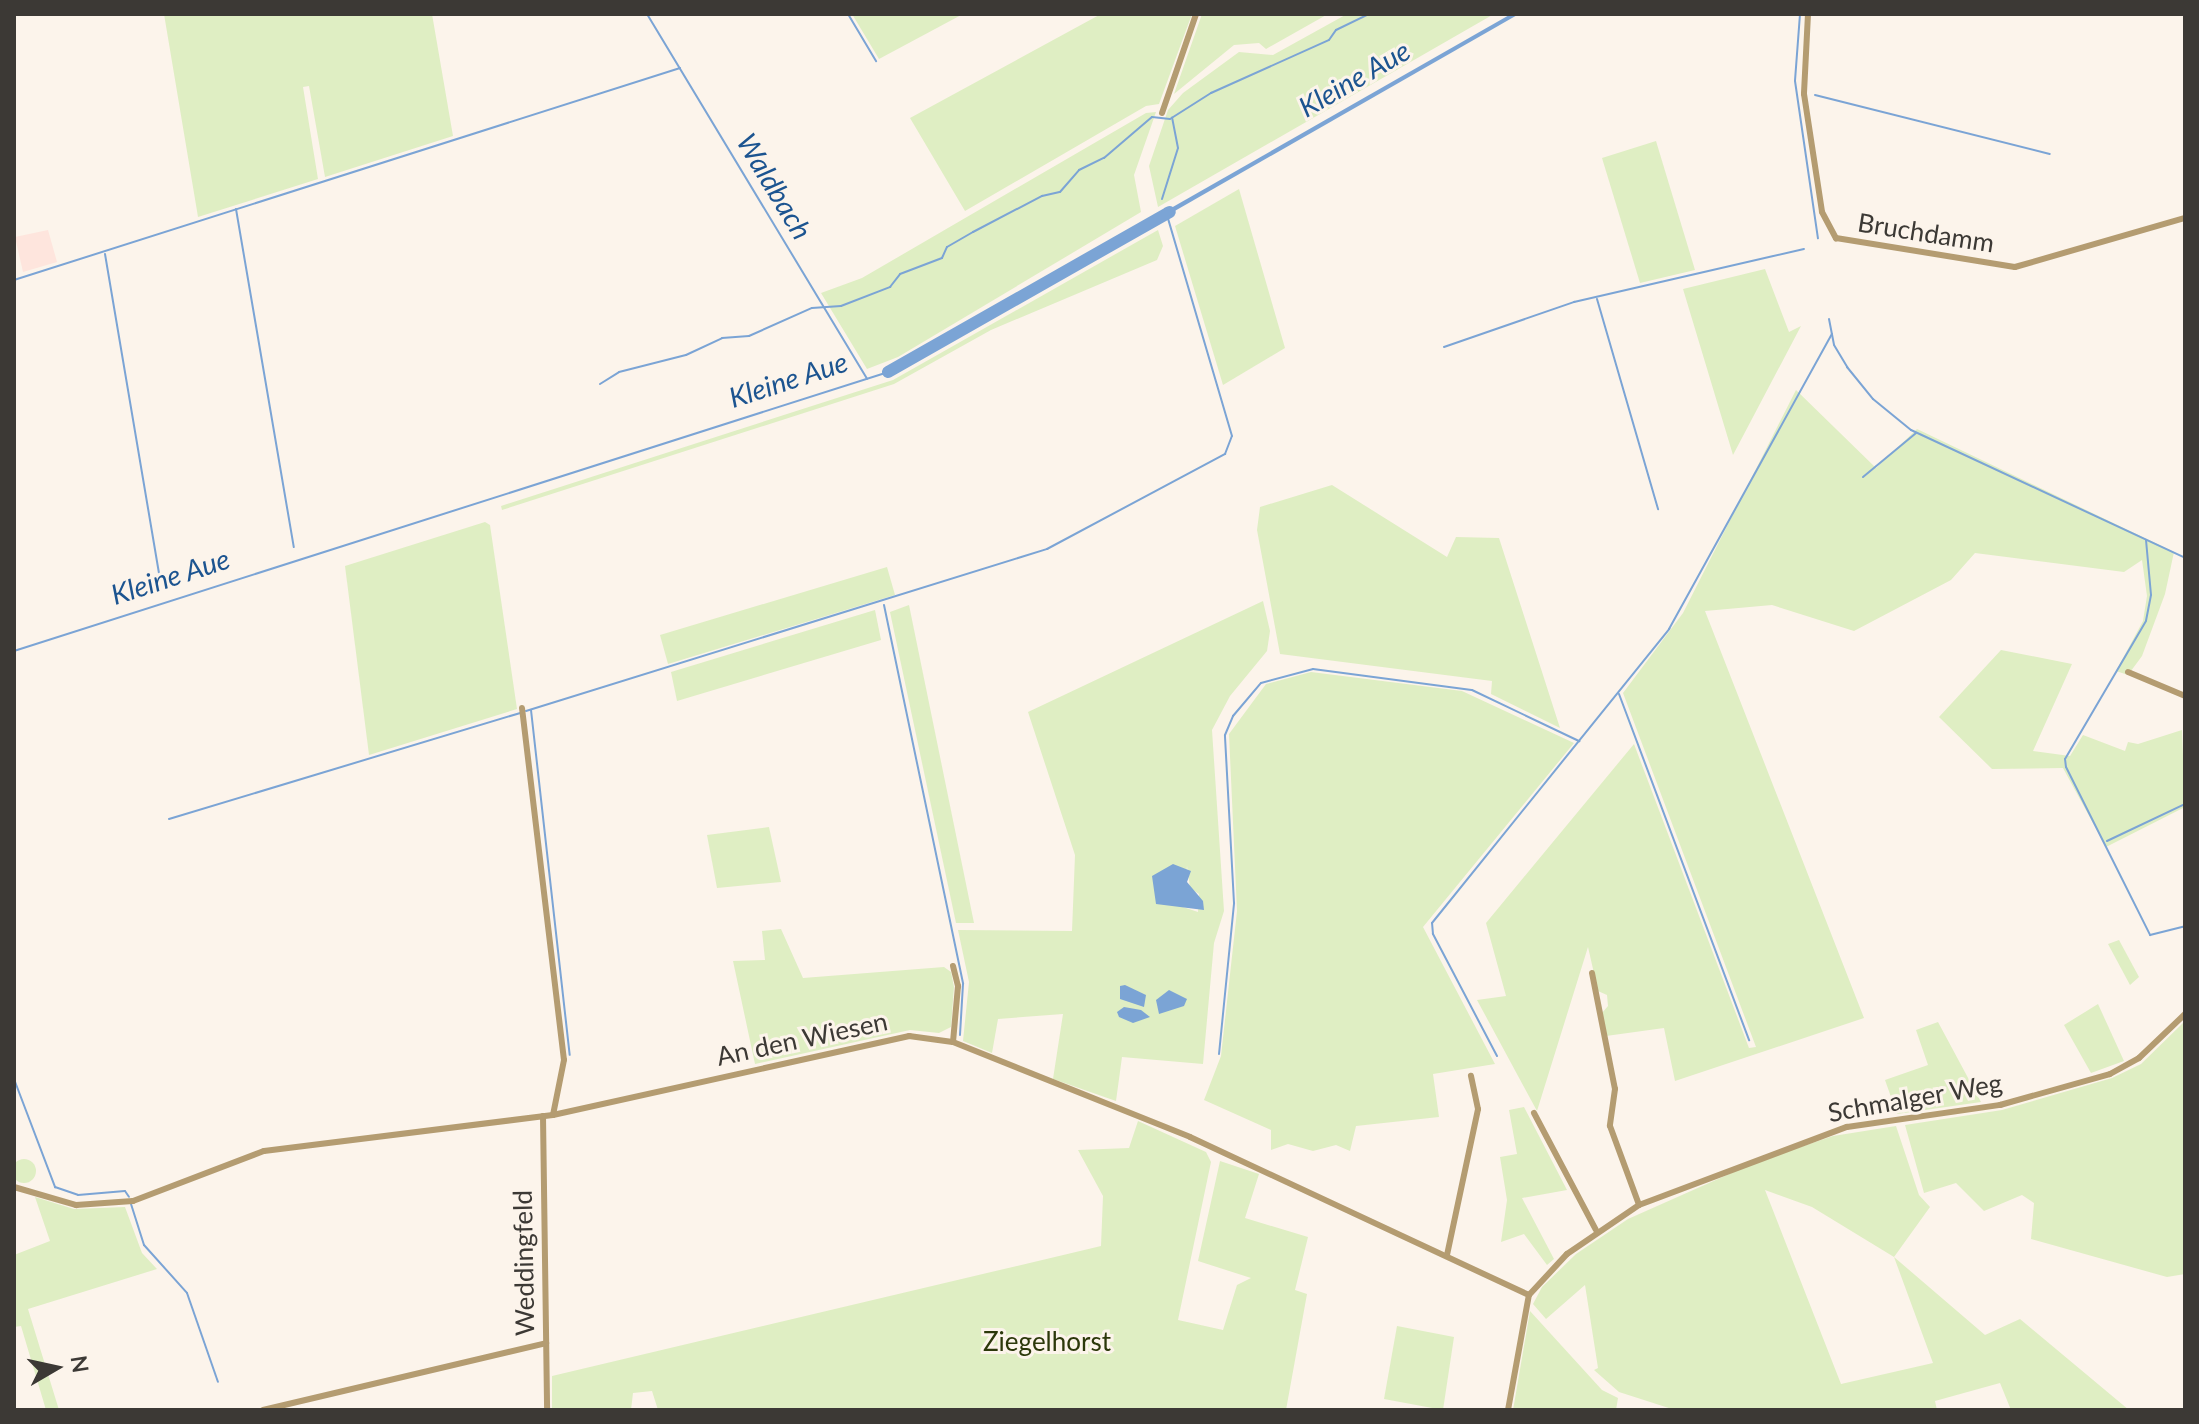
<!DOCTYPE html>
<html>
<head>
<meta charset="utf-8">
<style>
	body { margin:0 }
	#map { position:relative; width:2199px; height:1424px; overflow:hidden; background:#fcf4eb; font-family:Lato,sans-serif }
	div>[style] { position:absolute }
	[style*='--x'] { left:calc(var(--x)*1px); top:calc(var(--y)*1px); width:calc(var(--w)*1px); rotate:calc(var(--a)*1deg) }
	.industrial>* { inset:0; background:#fee5dd }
	.green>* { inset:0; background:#dfeec3 }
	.round { border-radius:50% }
	.water>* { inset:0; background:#7ba4d5 }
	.stream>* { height:2px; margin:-1px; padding:0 1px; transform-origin:1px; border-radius:1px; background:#7ba4d5 }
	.river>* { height:12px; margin:-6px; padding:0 6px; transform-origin:6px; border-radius:6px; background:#7ba4d5 }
	.minor>* { height:6px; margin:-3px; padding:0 3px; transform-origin:3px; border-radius:3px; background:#b49c71 }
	span { translate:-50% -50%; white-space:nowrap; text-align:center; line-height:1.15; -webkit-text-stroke:6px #fcf4eb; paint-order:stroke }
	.street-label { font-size:26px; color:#3c3935 }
	.park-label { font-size:26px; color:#2c380a }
	.water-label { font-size:28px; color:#1c5490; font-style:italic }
	.frame { position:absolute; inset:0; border:16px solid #3c3935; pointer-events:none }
	.north { position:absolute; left:16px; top:1328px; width:80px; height:80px; -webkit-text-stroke:6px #fcf4eb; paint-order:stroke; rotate:81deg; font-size:22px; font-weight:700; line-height:32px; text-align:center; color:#3c3935 }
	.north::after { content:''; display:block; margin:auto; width:28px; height:36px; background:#3c3935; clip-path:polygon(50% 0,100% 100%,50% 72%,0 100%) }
</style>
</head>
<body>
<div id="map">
	<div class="industrial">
		<div style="clip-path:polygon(48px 230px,57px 262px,23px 272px,15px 237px)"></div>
	</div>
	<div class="green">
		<div style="clip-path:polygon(164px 14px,432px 14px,453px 136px,325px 177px,309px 86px,303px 87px,318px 179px,198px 217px)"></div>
		<div style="clip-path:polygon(852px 14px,963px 14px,879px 59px)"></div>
		<div style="clip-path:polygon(1101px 14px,1192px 14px,1159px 104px,1146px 106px,965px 211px,910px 118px)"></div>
		<div style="clip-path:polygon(1202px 14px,1328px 14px,1266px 49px,1259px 43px,1234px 45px,1174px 94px)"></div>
		<div style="clip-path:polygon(1347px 14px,1494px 14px,1158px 207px,1149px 166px,1168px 110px,1183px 93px,1239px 52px,1273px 55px)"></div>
		<div style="clip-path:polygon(1156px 112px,1134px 175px,1141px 212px,898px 357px,867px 369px,821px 293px,862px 278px,1146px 113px)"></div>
		<div style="clip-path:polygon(1656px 141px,1695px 270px,1640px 283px,1602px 158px)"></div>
		<div style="clip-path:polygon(1239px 189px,1285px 348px,1223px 385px,1175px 226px)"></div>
		<div style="clip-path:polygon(1158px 230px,1163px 246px,1157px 260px,991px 330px,894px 384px,502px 510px,501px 506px,893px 380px)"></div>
		<div style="clip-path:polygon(1765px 269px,1789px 332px,1801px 326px,1733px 455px,1683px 289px)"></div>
		<div style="clip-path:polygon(1796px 390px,1876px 468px,1917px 429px,2174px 552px,2165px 594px,2142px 656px,2128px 675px,2116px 671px,2143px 621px,2147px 596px,2142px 560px,2124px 572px,1975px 553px,1951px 580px,1854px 631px,1772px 605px,1705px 611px,1864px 1018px,1675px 1081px,1664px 1028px,1606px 1036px,1602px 1013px,1608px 1006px,1607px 995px,1598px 991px,1588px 947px,1537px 1111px,1477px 1000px,1506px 996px,1486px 923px,1634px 744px,1749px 1048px,1756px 1047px,1623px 693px,1683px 613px)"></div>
		<div style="clip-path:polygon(1332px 485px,1447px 557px,1456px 537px,1499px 538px,1560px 728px,1491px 694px,1492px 681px,1280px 654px,1257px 530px,1260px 507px)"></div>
		<div style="clip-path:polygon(485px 522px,490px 525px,517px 709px,369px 755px,345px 566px)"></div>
		<div style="clip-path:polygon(887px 567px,895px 595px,668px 664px,660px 635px)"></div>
		<div style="clip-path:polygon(evenodd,1263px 601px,1270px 631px,1267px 651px,1230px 696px,1212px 730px,1224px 911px,1214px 943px,1203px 1064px,1122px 1057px,1116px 1101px,1053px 1079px,1063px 1014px,998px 1019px,992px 1053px,963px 1041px,969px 982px,958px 930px,1072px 931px,1075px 855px,1028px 712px,1263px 601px,1187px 866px,1190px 888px,1199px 894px,1198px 912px,1183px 907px,1187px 866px)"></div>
		<div style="clip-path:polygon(909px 605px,974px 923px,956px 923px,890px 612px)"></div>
		<div style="clip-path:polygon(875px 610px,881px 640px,677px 701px,671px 672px)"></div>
		<div style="clip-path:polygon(2001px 650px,2072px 664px,2033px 751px,2070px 756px,2083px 735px,2125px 751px,2128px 742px,2138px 744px,2182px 730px,2185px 807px,2106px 847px,2063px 768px,1992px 769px,1939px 717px)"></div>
		<div style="clip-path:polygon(1311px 672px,1462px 691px,1574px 743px,1423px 927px,1495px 1064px,1433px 1074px,1439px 1117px,1356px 1126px,1350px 1151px,1336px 1145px,1313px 1151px,1288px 1144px,1271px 1150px,1271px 1130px,1204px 1100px,1221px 1056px,1237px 911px,1229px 734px,1266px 684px)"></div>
		<div style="clip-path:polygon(769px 827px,781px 882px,717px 888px,707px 835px)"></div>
		<div style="clip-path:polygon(781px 929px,803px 978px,944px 967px,951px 972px,954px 987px,951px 1027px,939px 1033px,910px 1030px,755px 1064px,733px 961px,765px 960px,762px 931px)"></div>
		<div style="clip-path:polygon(2119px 940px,2139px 977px,2130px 985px,2108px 944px)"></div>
		<div style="clip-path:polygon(2098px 1004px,2124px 1061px,2091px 1073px,2064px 1025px)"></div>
		<div style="clip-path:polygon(2185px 1021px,2185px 1274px,2167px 1277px,2031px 1239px,2034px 1203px,2022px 1195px,1984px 1211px,1956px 1183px,1924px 1193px,1905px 1125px,2002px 1110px,2112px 1078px,2141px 1064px)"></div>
		<div style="clip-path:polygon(1938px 1022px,1981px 1102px,1897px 1114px,1885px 1080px,1928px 1065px,1916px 1030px)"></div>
		<div style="clip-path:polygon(1524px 1107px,1567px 1190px,1522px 1198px,1554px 1259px,1547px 1265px,1524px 1234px,1501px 1242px,1507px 1200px,1500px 1157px,1517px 1154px,1509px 1110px)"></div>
		<div style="clip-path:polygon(1138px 1121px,1206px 1152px,1211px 1162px,1178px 1320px,1223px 1330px,1237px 1285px,1251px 1278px,1198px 1261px,1220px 1161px,1259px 1174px,1245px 1218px,1308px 1237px,1295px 1290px,1307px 1294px,1286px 1410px,658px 1410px,652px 1391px,633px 1393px,631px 1410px,552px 1410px,552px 1376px,1101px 1246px,1103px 1196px,1078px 1150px,1129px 1148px)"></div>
		<div style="clip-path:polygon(evenodd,1896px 1126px,1919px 1195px,1930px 1207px,1894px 1257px,1985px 1335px,2020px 1319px,2129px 1410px,2011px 1410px,2000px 1383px,1935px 1401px,1937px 1410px,1675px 1410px,1619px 1392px,1594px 1370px,1598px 1368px,1585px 1285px,1546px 1319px,1533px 1304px,1542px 1287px,1576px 1254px,1628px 1219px,1754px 1163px,1833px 1136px,1896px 1126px,1765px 1190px,1812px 1207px,1894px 1257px,1933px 1363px,1841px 1384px,1765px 1190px)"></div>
		<div class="round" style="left:12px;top:1159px;width:24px;height:24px"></div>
		<div style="clip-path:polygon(35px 1197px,74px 1209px,125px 1207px,142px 1253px,157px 1269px,28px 1309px,59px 1410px,46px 1410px,21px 1326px,14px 1327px,14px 1255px,50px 1241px)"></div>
		<div style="clip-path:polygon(1530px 1311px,1602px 1390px,1618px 1398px,1616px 1410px,1513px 1410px)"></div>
		<div style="clip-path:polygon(1397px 1326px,1454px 1337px,1443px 1410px,1384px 1399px)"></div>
	</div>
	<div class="water">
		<div style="clip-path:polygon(1511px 14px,1519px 14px,1159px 220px,1157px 216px)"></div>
		<div style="clip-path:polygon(1173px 864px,1191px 871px,1187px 882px,1203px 901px,1204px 910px,1156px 904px,1152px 876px)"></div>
		<div style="clip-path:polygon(1125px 985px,1146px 995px,1144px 1007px,1120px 999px,1120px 986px)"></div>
		<div style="clip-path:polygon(1169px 990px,1187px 999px,1184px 1006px,1159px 1014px,1156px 1000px)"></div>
		<div style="clip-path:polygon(1124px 1007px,1141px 1010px,1150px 1017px,1133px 1023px,1119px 1017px,1117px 1012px)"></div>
	</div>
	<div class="stream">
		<div style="--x:647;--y:14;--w:426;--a:58.9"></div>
		<div style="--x:848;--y:14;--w:55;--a:59.2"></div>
		<div style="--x:1800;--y:14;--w:67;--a:94.3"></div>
		<div style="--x:1795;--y:81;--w:159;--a:81.7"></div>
		<div style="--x:1815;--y:95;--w:242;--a:14.1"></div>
		<div style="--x:1162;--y:199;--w:53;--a:-72.6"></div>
		<div style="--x:1178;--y:148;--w:31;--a:-101"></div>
		<div style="--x:236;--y:209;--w:343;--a:80.3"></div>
		<div style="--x:105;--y:254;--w:323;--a:80.4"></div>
		<div style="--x:14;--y:280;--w:699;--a:-17.66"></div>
		<div style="--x:1597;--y:299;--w:219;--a:73.8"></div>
		<div style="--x:1829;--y:319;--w:26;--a:79"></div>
		<div style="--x:1834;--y:345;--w:26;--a:59"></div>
		<div style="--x:1847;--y:367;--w:41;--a:50.9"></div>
		<div style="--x:1873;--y:399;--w:49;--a:39.2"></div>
		<div style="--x:1911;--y:430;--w:302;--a:25"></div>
		<div style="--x:1444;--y:347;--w:138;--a:-19.1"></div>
		<div style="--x:1574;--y:302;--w:236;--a:-13"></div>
		<div style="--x:600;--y:384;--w:22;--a:-32"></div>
		<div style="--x:619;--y:372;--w:69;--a:-14.2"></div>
		<div style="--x:686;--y:355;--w:40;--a:-25"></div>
		<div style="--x:722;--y:338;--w:27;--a:-4"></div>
		<div style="--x:749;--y:336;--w:69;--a:-24"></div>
		<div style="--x:812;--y:308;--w:29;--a:-4"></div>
		<div style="--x:841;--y:306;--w:53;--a:-21.2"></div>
		<div style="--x:890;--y:287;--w:16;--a:-52"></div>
		<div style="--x:900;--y:274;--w:45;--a:-20.9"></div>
		<div style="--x:942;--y:258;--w:12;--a:-66"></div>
		<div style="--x:947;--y:247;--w:30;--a:-30"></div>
		<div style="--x:973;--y:232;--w:78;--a:-27.6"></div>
		<div style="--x:1042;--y:196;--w:18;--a:-13"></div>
		<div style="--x:1060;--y:192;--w:29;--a:-49"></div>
		<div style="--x:1079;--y:170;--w:28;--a:-26"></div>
		<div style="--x:1104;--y:158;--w:63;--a:-40.5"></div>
		<div style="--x:1152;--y:117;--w:18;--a:6"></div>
		<div style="--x:1170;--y:119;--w:49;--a:-32.4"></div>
		<div style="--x:1211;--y:93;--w:129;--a:-24.2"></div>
		<div style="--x:1329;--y:40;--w:12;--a:-55"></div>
		<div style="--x:1336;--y:30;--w:37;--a:-26"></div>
		<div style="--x:1863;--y:477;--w:69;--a:-39.7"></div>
		<div style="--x:2146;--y:540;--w:55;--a:84.8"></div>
		<div style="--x:2151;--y:595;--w:26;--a:101"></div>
		<div style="--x:2146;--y:621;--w:160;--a:120.4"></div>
		<div style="--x:2065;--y:759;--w:8;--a:83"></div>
		<div style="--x:2066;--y:767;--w:188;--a:63.4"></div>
		<div style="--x:2150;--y:935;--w:36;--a:-14"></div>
		<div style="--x:884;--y:605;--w:387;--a:78.2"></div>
		<div style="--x:963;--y:984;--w:51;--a:93.4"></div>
		<div style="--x:14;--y:651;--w:917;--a:-17.7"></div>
		<div style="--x:1619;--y:694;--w:370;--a:69.4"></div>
		<div style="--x:531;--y:710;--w:347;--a:83.6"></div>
		<div style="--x:526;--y:711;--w:546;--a:-17.27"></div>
		<div style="--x:1047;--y:549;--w:202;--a:-28.1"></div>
		<div style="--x:1225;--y:454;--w:19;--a:-69"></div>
		<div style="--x:1232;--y:436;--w:237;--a:-106.4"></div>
		<div style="--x:169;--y:819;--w:367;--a:-16.8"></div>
		<div style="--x:2107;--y:841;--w:86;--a:-25.4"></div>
		<div style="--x:1219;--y:1054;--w:152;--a:-84.3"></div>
		<div style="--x:1234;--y:903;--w:168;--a:-93.1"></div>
		<div style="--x:1225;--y:735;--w:21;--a:-67"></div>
		<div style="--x:1233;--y:716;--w:43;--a:-49.7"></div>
		<div style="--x:1261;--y:683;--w:54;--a:-15.1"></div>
		<div style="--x:1313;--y:669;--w:160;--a:7.5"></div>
		<div style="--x:1472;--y:690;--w:119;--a:25.5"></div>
		<div style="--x:1497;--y:1056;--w:138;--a:-117.7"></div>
		<div style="--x:1433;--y:934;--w:11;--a:-95"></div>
		<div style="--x:1432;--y:923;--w:378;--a:-51.1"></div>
		<div style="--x:1669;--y:629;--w:337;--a:-61.1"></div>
		<div style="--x:14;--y:1079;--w:116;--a:69.2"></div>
		<div style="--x:55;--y:1187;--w:24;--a:19"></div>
		<div style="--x:78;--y:1195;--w:47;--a:-4.9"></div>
		<div style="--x:125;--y:1191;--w:7;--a:56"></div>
		<div style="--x:131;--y:1204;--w:43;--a:72.4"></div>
		<div style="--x:144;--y:1245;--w:64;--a:48.1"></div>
		<div style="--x:187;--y:1293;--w:94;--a:70.8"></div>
	</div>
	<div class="river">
		<div style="--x:888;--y:372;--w:324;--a:-29.6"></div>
	</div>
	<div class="minor">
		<div style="--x:1808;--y:14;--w:80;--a:92.9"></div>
		<div style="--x:1804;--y:94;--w:119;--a:81.3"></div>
		<div style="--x:1822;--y:212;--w:30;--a:62"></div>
		<div style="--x:1836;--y:238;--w:181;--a:9.2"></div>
		<div style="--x:2015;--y:267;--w:177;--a:-16.1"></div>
		<div style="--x:1162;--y:113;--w:105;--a:-71"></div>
		<div style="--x:2128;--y:672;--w:62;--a:22.8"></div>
		<div style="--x:522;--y:708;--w:354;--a:83.2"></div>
		<div style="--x:564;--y:1060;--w:56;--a:101.3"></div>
		<div style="--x:953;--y:966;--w:21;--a:76"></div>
		<div style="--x:958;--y:986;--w:56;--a:95.1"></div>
		<div style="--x:1592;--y:973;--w:118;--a:78.8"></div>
		<div style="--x:1615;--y:1089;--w:37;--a:98"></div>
		<div style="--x:1610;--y:1126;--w:84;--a:69.8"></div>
		<div style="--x:1534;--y:1113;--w:132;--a:62.1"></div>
		<div style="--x:543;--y:1116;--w:294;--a:89.2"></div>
		<div style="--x:14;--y:1187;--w:65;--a:16.2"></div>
		<div style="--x:76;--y:1205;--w:57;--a:-4"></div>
		<div style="--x:133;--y:1201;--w:140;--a:-20.9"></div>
		<div style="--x:264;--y:1151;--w:291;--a:-7.1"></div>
		<div style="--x:553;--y:1115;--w:365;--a:-12.5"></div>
		<div style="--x:909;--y:1036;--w:44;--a:7.8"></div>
		<div style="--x:953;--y:1042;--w:255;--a:21.8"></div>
		<div style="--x:1190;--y:1137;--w:374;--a:25"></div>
		<div style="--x:1447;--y:1255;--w:149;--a:-78"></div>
		<div style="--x:1478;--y:1109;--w:34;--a:-102"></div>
		<div style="--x:263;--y:1410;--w:291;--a:-13.3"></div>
		<div style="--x:1508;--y:1410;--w:117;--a:-79.7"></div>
		<div style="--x:1529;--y:1295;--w:56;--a:-47.2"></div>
		<div style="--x:1567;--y:1254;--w:87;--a:-34.2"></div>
		<div style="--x:1639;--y:1205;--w:222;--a:-20.6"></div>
		<div style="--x:1847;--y:1127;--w:155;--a:-8.2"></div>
		<div style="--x:2000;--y:1105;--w:114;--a:-15.7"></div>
		<div style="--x:2110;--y:1074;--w:33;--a:-29"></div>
		<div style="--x:2139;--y:1058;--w:64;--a:-43.7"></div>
	</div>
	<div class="street-label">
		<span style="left:1926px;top:233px;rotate:9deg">Bruchdamm</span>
		<span style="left:802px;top:1039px;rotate:-12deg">An den Wiesen</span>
		<span style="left:1915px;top:1098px;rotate:-10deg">Schmalger Weg</span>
		<span style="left:524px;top:1263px;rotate:-91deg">Weddingfeld</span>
	</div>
	<div class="park-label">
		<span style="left:1047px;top:1342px">Ziegelhorst</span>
	</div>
	<div class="water-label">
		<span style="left:1354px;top:78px;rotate:-30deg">Kleine Aue</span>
		<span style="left:775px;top:186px;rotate:59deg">Waldbach</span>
		<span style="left:788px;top:379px;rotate:-18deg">Kleine Aue</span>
		<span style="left:170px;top:576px;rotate:-18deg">Kleine Aue</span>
	</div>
	<div class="frame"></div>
	<div class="north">N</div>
</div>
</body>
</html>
